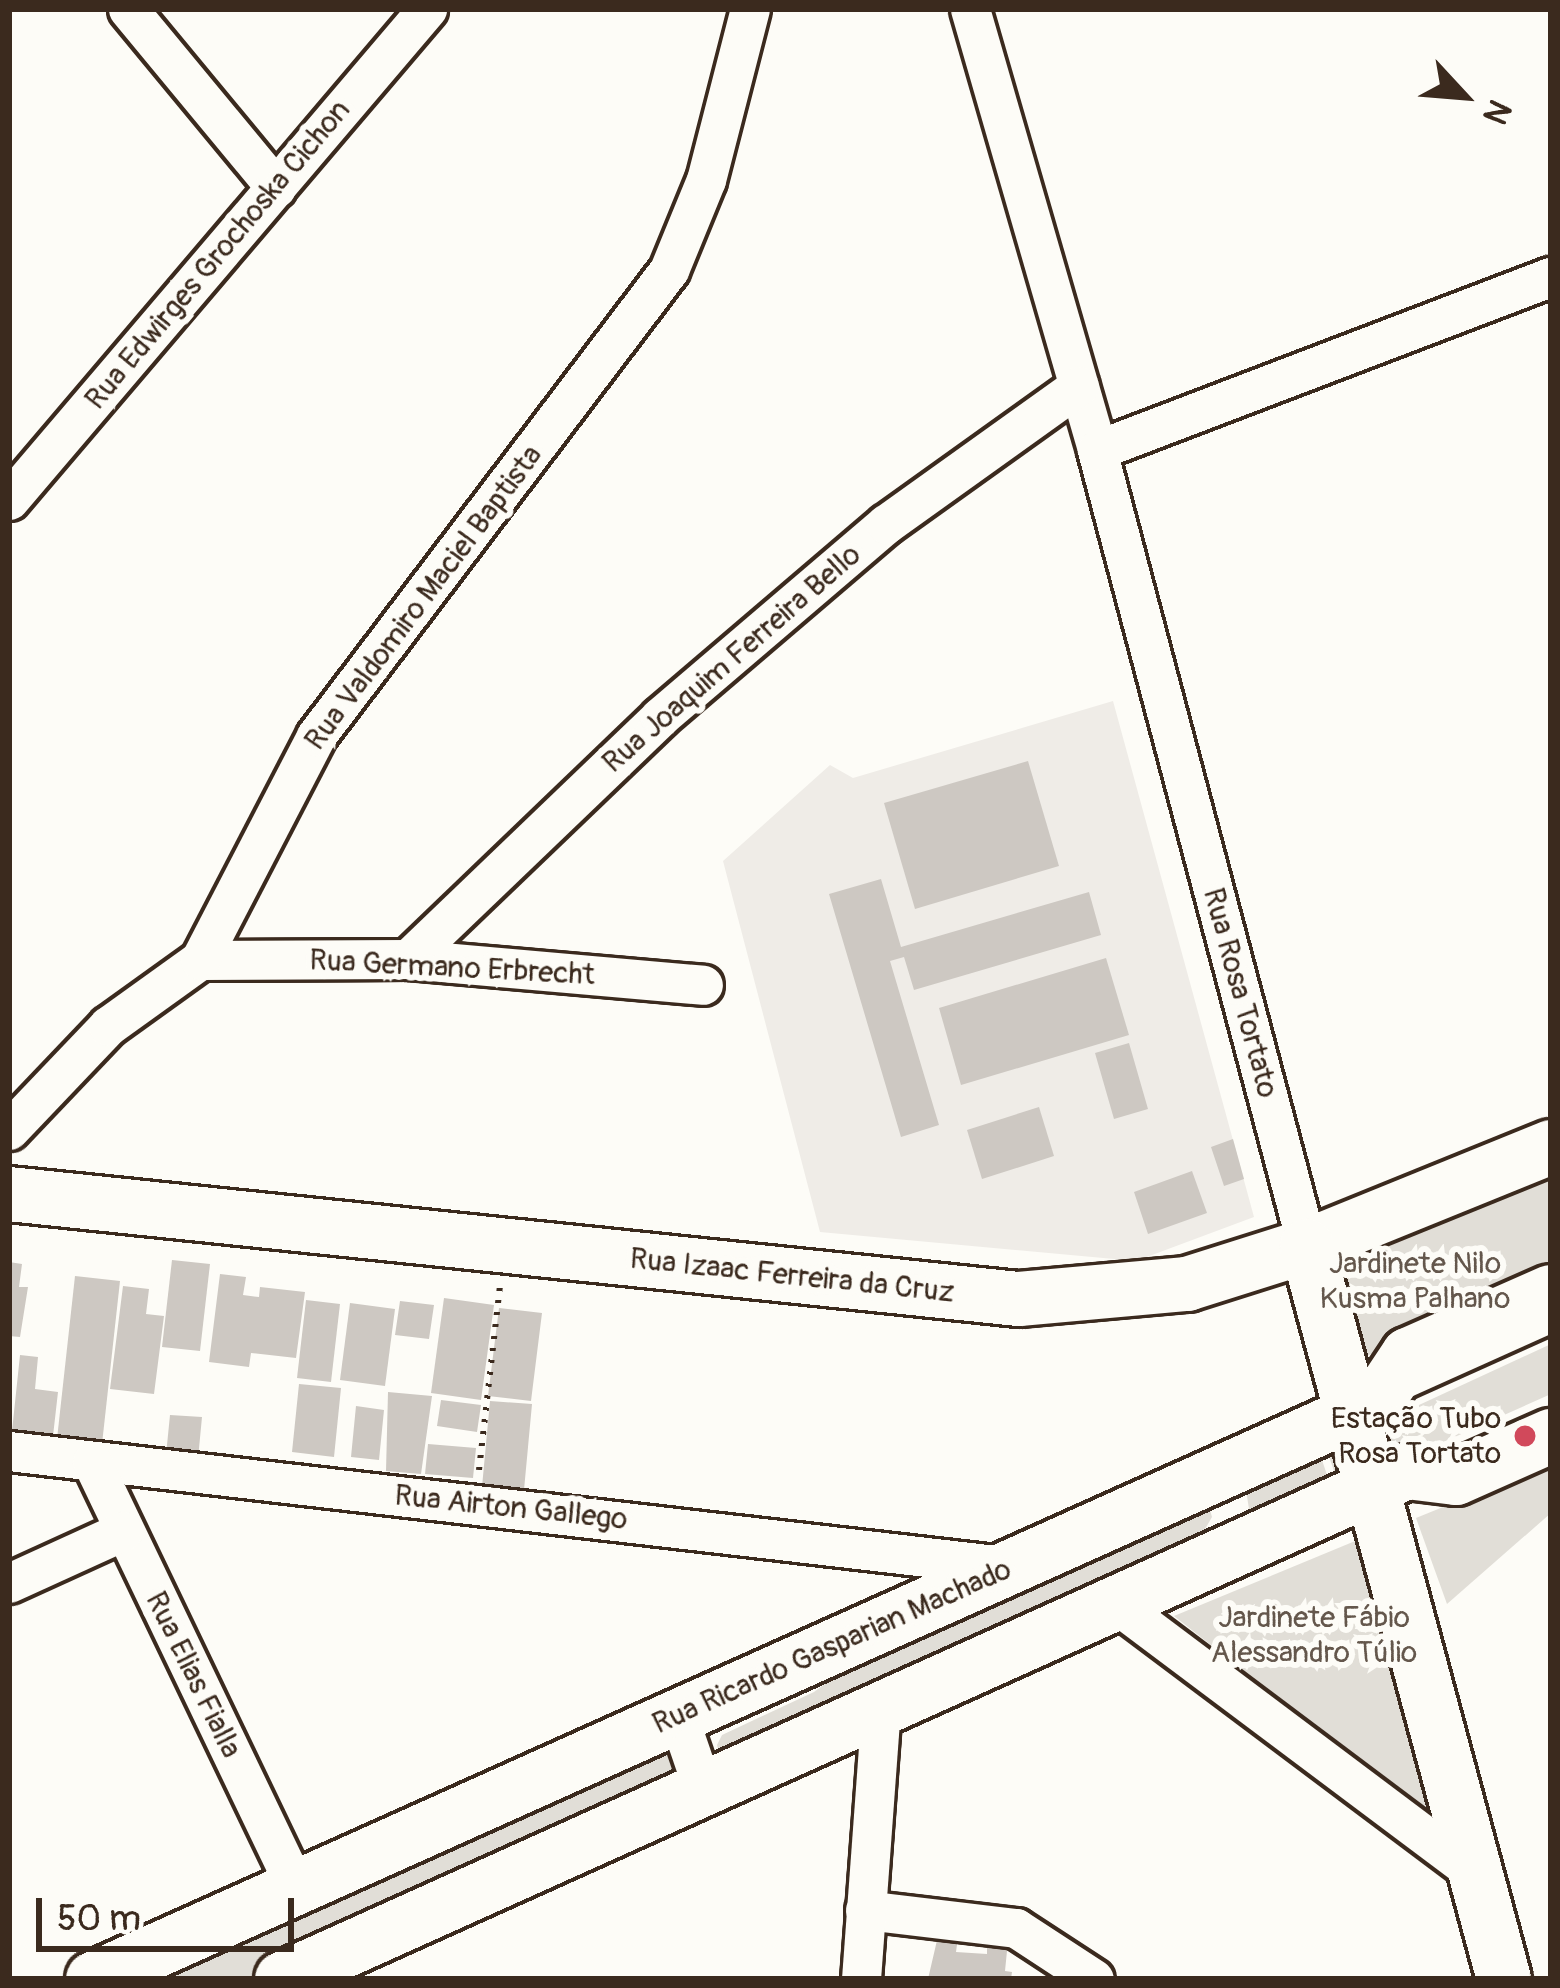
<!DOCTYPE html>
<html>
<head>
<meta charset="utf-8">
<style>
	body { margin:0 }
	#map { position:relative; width:1560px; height:1988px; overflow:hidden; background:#fdfcf7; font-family:Pangolin,sans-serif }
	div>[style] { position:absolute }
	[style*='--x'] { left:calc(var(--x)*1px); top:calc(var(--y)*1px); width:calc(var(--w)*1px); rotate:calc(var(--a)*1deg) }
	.built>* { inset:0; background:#efece7 }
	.green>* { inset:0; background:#e1ded7 }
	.building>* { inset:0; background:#cdc8c2 }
	.path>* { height:6px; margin-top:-3px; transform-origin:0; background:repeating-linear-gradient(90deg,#3b2a1e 0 3px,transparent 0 12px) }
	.roads { filter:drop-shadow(3px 0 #3b2a1e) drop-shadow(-3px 0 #3b2a1e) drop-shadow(0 3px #3b2a1e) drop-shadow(0 -3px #3b2a1e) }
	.lane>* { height:18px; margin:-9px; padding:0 9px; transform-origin:9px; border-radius:9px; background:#fdfcf7 }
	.street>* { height:39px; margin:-19.5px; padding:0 19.5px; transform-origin:19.5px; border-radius:19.5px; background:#fdfcf7 }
	.secondary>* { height:54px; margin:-27px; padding:0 27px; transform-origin:27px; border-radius:27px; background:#fdfcf7 }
	.dots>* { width:33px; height:33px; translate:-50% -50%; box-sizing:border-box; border:6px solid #fdfcf7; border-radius:50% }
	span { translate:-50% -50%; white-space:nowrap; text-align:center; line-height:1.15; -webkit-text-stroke:12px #fdfcf7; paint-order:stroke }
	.street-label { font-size:30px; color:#3b2a1e }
	.park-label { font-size:30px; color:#64574c }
	.poi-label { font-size:30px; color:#3b2a1e }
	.right { translate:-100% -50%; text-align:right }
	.frame { position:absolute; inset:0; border:12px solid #3b2a1e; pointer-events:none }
	.north { position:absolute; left:1404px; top:36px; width:120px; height:120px; -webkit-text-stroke:9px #fdfcf7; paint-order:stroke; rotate:116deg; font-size:33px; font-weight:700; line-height:48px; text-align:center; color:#3b2a1e }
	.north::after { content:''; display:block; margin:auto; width:42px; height:54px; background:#3b2a1e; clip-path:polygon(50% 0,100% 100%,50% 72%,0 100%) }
	.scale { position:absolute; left:36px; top:1898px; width:258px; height:54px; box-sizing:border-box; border:6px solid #3b2a1e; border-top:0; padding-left:15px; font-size:36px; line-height:42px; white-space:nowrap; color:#3b2a1e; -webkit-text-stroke:9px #fdfcf7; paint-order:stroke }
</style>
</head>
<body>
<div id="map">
	<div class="built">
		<div style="clip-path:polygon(1113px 701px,1254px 1217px,1136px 1261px,820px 1232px,723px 861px,830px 765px,853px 778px)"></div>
	</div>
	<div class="green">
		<div style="clip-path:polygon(1551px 1174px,1551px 1275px,1362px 1358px,1337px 1262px)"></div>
		<div style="clip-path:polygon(1551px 1344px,1551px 1394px,1340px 1488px,1326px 1448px)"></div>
		<div style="clip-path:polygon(1319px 1451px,1332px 1490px,1251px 1522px,1246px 1490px)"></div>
		<div style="clip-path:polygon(1551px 1463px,1551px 1513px,1447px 1604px,1416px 1518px)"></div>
		<div style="clip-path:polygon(1207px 1499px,1212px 1517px,1201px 1536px,1033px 1611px,968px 1657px,721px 1762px,717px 1745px,722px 1735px,814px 1692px,874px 1647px)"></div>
		<div style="clip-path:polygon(1360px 1539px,1452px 1835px,1174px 1616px)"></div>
		<div style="clip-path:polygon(670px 1742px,682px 1784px,248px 1979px,137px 1979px)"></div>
	</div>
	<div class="building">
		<div style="clip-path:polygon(1028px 761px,1059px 866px,915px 909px,884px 803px)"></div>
		<div style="clip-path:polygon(881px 879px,901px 947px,1089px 892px,1101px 935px,914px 990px,904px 957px,890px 961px,939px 1125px,901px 1137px,829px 894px)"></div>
		<div style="clip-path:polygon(1106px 958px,1129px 1035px,961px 1085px,939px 1008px)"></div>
		<div style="clip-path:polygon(1129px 1043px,1148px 1109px,1114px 1119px,1095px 1053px)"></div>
		<div style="clip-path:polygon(1039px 1107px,1054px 1156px,982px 1179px,967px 1130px)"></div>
		<div style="clip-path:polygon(1233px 1139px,1244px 1179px,1224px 1186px,1211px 1147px)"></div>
		<div style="clip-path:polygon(1192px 1171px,1207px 1213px,1148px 1234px,1134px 1192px)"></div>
		<div style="clip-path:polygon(172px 1260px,210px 1264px,200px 1351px,162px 1347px)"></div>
		<div style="clip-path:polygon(9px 1262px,22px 1264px,19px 1287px,28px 1287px,20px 1337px,9px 1336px)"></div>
		<div style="clip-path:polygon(220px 1274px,246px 1277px,243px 1295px,259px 1297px,260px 1287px,305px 1292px,296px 1358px,251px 1353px,249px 1367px,209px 1362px)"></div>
		<div style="clip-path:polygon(75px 1276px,120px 1281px,102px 1444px,57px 1439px)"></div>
		<div style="clip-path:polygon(123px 1286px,149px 1289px,146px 1314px,164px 1316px,154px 1394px,110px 1389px)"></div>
		<div style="clip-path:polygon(444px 1298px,494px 1305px,481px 1400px,431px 1393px)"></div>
		<div style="clip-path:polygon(306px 1300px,340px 1304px,331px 1382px,297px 1378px)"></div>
		<div style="clip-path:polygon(400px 1301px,434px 1305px,429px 1339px,395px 1335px)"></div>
		<div style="clip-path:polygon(350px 1303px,395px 1309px,385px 1386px,340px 1380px)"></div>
		<div style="clip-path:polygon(499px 1308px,542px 1313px,531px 1401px,488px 1396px)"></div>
		<div style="clip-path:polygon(20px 1355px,38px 1357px,35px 1389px,58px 1392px,53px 1436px,12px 1431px)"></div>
		<div style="clip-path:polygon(299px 1384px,341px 1388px,334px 1457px,292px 1452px)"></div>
		<div style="clip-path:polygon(388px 1392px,432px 1396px,421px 1474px,386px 1471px)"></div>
		<div style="clip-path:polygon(441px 1400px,481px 1405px,477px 1432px,437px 1426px)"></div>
		<div style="clip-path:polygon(490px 1401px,532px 1404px,524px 1490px,482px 1487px)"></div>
		<div style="clip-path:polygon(356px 1406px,384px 1410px,379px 1460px,351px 1457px)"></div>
		<div style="clip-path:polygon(170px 1415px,202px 1417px,197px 1469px,165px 1465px)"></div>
		<div style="clip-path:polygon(428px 1444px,476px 1448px,473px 1478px,425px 1474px)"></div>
		<div style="clip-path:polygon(938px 1936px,958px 1937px,956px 1952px,987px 1954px,987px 1939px,1008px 1941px,1005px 1971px,1012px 1972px,1011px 1979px,928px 1979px)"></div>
	</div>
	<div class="path">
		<div style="--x:479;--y:1470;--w:184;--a:-83.5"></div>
	</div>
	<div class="roads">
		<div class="lane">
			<div style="--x:1402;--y:1391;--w:163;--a:-24.2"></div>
		</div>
		<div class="street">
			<div style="--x:128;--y:9;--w:232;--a:50.4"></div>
			<div style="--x:970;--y:9;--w:459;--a:73.9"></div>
			<div style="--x:1097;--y:450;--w:823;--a:75.22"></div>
			<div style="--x:1097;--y:450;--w:486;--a:-20.9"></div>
			<div style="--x:9;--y:500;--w:645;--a:-49.59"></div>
			<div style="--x:408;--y:959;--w:349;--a:-43.8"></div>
			<div style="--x:660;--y:717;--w:297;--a:-40.5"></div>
			<div style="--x:886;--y:524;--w:237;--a:-35.6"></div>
			<div style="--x:200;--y:960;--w:208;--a:-0.3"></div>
			<div style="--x:408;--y:959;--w:296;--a:5"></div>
			<div style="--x:9;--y:1130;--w:144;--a:-46.4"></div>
			<div style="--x:108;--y:1026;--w:113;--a:-35.7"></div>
			<div style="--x:200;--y:960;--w:252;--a:-62.6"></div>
			<div style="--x:316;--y:736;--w:585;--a:-52.86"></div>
			<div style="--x:669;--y:270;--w:97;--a:-67.7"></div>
			<div style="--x:706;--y:180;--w:177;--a:-75.6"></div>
			<div style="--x:9;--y:1451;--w:1011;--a:6.59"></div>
			<div style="--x:92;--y:1462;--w:472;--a:64.4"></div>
			<div style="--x:9;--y:1583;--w:125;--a:-24.5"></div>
			<div style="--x:1115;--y:1603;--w:451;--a:36.9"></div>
			<div style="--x:678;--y:1716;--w:77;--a:71.1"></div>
			<div style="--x:865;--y:1910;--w:152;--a:6.8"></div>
			<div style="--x:1016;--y:1928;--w:93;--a:33.2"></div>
			<div style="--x:861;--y:1979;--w:271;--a:-85.8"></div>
		</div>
		<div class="secondary">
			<div style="--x:9;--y:1194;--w:1015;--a:5.94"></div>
			<div style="--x:1019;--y:1299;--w:169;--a:-5.1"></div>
			<div style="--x:1187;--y:1284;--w:126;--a:-17.6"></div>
			<div style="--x:1307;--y:1246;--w:263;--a:-22.1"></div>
			<div style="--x:1307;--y:1246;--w:759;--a:74.96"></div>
			<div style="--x:93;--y:1979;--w:1406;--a:-24.18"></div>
			<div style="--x:1376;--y:1403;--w:58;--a:-56.3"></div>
			<div style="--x:1408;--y:1355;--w:156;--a:-23.8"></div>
			<div style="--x:282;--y:1979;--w:1234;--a:-24.26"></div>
			<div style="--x:1407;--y:1472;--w:49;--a:7"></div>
			<div style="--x:1456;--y:1478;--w:104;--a:-23.9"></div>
		</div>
	</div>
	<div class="dots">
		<div style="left:1525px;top:1436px;background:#d1495b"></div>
	</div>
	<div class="street-label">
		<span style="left:218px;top:255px;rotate:-50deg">Rua Edwirges Grochoska Cichon</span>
		<span style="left:424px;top:598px;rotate:-53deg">Rua Valdomiro Maciel Baptista</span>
		<span style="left:732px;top:659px;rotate:-41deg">Rua Joaquim Ferreira Bello</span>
		<span style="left:452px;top:968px;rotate:3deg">Rua Germano Erbrecht</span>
		<span style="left:1240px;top:993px;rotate:75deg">Rua Rosa Tortato</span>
		<span style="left:792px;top:1276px;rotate:6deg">Rua Izaac Ferreira da Cruz</span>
		<span style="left:511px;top:1508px;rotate:6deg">Rua Airton Gallego</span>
		<span style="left:832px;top:1647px;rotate:-24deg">Rua Ricardo Gasparian Machado</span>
		<span style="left:193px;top:1675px;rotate:64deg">Rua Elias Fialla</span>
	</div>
	<div class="park-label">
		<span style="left:1415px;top:1281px">Jardinete Nilo<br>Kusma Palhano</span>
		<span style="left:1314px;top:1635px">Jardinete Fábio<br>Alessandro Túlio</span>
	</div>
	<div class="poi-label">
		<span class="right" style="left:1501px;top:1436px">Estação Tubo<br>Rosa Tortato</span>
	</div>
	<div class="frame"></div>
	<div class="north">N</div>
	<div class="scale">50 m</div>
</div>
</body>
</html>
